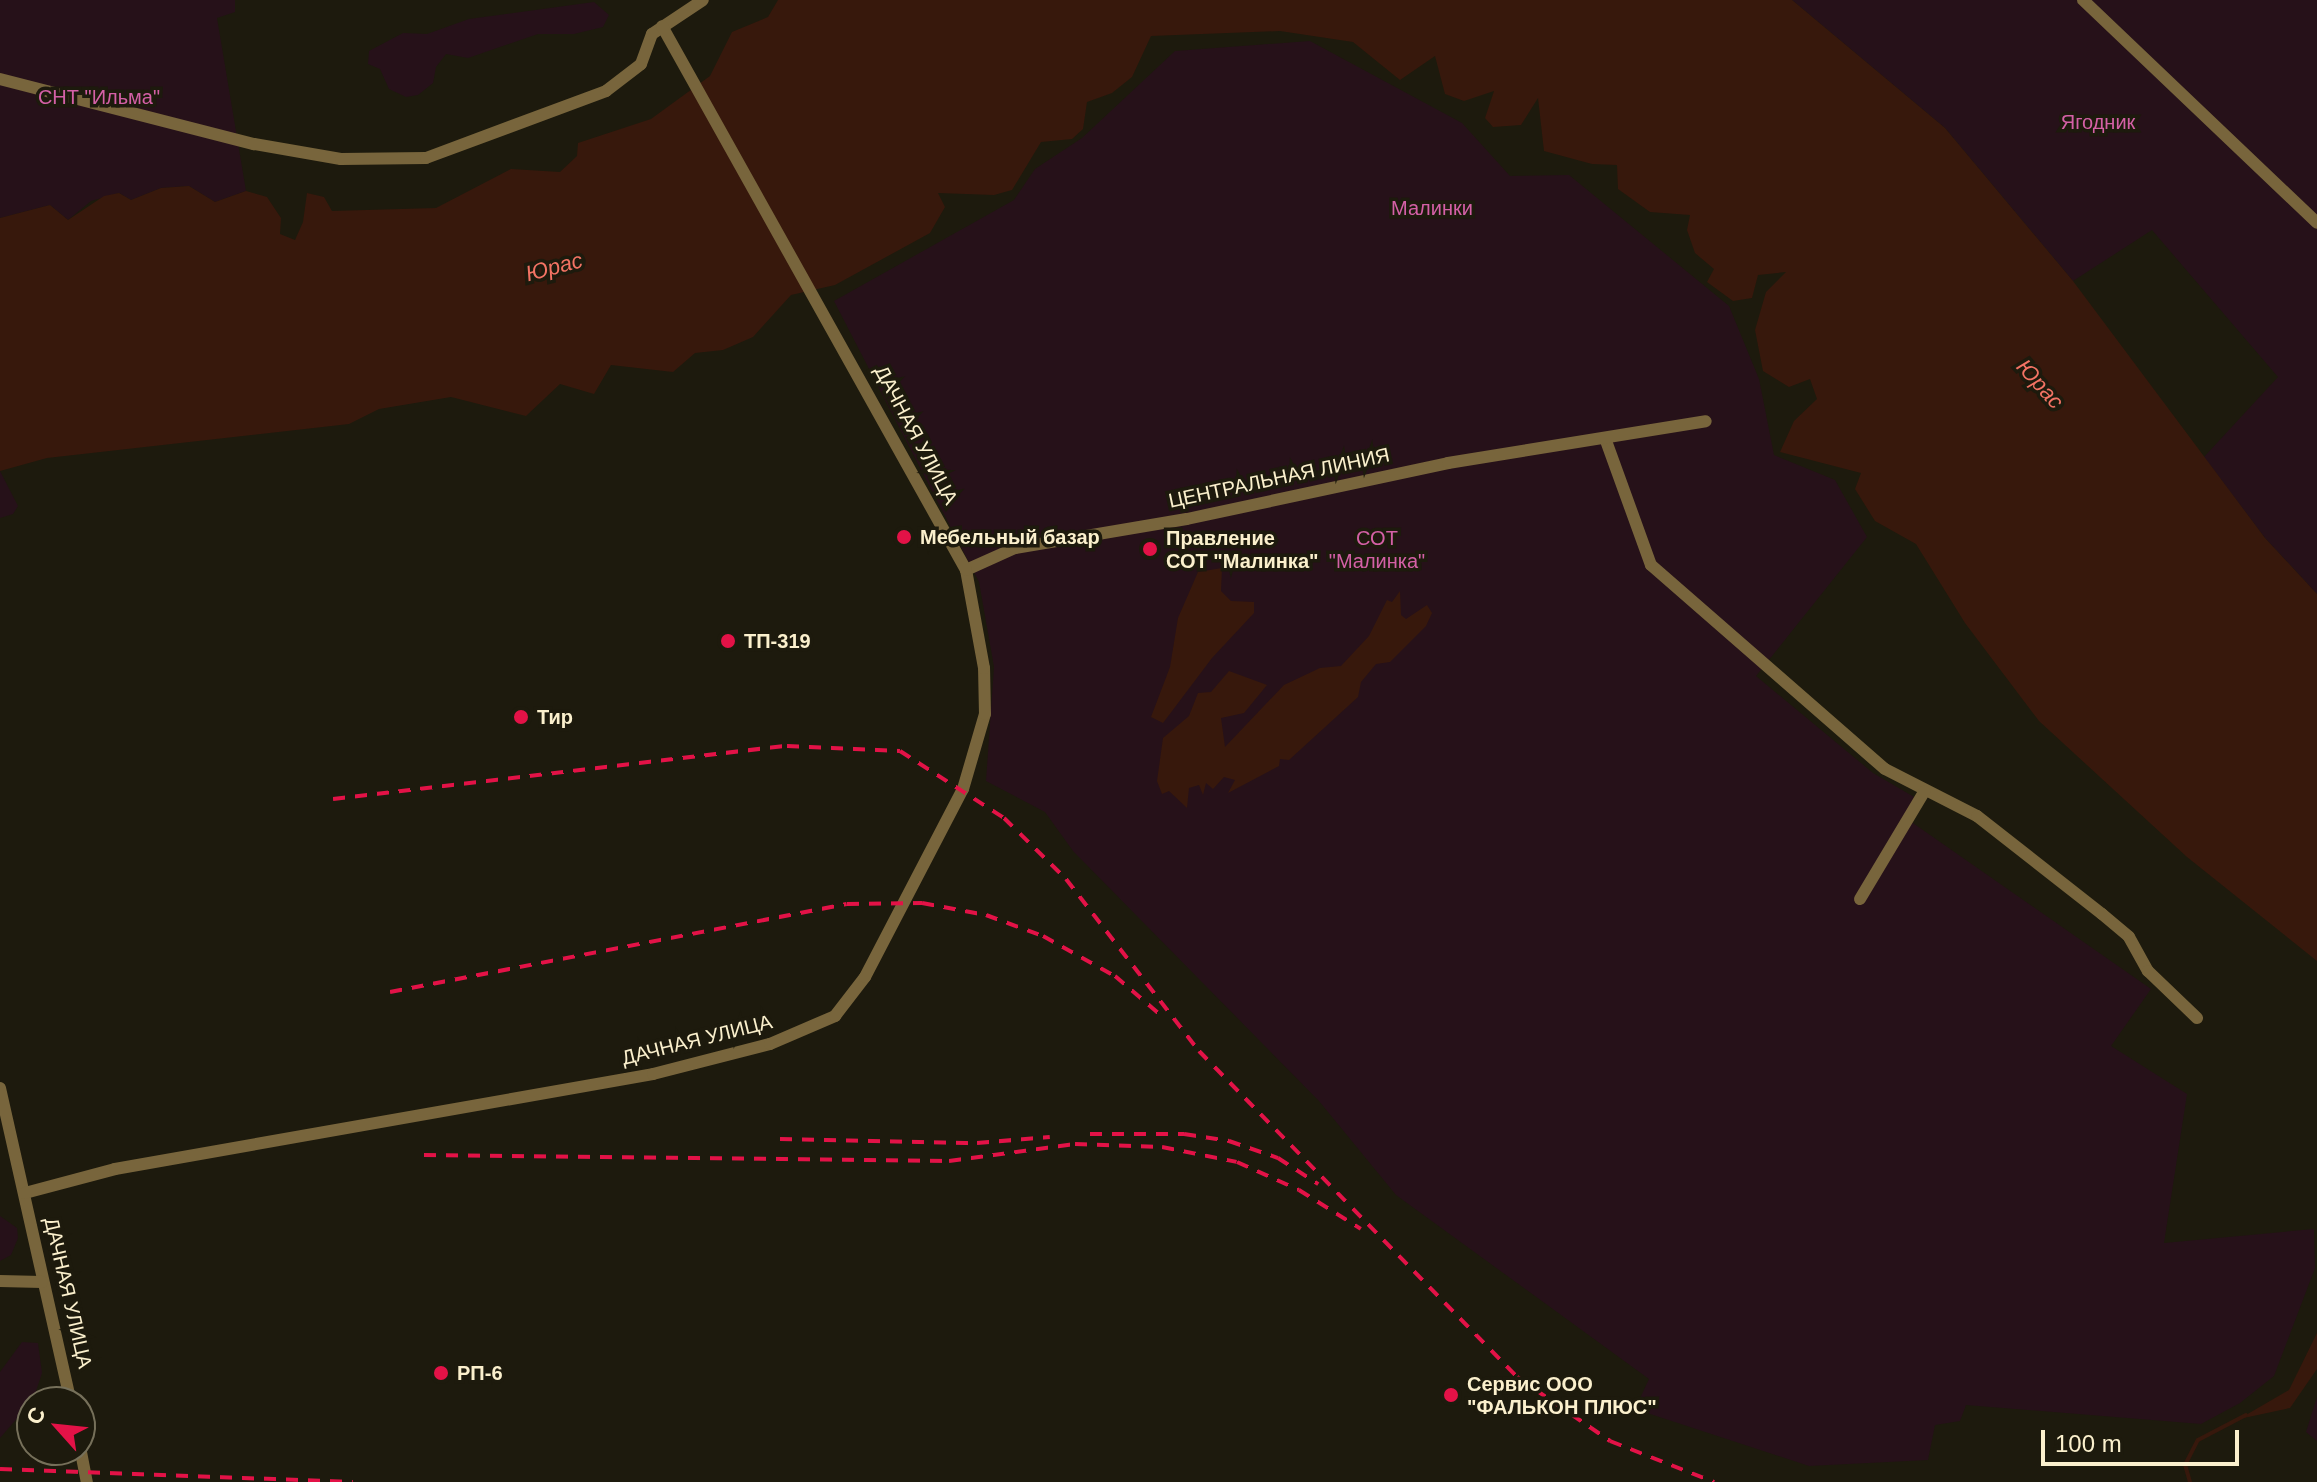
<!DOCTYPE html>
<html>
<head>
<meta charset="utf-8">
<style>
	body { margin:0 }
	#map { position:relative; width:2317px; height:1482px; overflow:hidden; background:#1d1a0d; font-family:Helvetica,sans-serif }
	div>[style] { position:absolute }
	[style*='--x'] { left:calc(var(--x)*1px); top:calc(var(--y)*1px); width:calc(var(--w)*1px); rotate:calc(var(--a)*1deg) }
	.green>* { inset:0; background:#261119 }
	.water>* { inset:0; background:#37180c }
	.stream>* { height:4px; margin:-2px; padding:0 2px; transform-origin:2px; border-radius:2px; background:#37180c }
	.minor>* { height:12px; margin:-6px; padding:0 6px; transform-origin:6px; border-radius:6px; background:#78653c }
	.rail>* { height:4px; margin-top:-2px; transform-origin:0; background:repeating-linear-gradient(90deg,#e31247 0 12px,transparent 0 22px) }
	.dots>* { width:22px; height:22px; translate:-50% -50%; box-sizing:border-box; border:4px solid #1d1a0d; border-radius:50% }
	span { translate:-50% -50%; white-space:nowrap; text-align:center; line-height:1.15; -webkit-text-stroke:7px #1d1a0d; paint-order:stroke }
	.park-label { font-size:20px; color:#d460a6 }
	.street-label { font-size:20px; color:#fbf0cd }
	.poi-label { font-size:20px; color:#fbf0cd; font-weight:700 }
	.left { translate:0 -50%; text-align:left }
	.water-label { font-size:22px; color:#f37364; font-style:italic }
	.north { position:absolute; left:16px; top:1386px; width:80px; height:80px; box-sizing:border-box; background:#1d1a0d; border:2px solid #76705a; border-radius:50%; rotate:297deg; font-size:22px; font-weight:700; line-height:32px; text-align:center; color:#fbf0cd }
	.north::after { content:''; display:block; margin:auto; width:28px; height:36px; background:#e31247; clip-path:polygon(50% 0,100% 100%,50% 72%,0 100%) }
	.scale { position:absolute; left:2041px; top:1430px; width:198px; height:36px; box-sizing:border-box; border:4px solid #fbf0cd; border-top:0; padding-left:10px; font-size:24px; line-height:28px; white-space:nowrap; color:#fbf0cd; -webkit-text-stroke:6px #1d1a0d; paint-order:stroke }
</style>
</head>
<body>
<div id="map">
	<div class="green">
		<div style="clip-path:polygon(0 0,235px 0,235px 12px,217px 18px,246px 191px,215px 202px,189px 186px,161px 188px,131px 200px,119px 193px,91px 201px,68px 220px,50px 205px,0 218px)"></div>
		<div style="clip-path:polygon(1792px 0,2317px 0,2317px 594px,2265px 538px,2204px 457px,2278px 377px,2152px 230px,2073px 281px,1945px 128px)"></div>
		<div style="clip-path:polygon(594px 2px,609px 15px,603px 27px,574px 34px,538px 34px,468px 58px,446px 54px,436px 67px,433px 83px,418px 95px,406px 97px,389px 89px,380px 69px,368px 64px,369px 51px,403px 33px,427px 34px,469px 19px)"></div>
		<div style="clip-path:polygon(1310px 41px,1462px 123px,1510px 176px,1569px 175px,1729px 306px,1759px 379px,1774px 455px,1835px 480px,1867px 537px,1756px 676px,1873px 773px,1921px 801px,1910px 821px,2151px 989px,2111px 1046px,2187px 1094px,2164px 1243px,2314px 1229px,2315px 1268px,2274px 1376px,2240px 1403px,2201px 1424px,1966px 1405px,1960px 1421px,1935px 1425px,1928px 1460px,1809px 1466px,1635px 1409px,1649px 1379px,1396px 1195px,1319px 1101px,1073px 851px,1045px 812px,986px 781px,994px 667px,979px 582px,834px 301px,1014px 200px,1035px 169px,1082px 138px,1175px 51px)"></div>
		<div style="clip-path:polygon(0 471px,18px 506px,13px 514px,0 518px)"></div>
		<div style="clip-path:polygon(0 1216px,17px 1228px,18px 1238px,11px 1255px,0 1261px)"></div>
		<div style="clip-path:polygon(22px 1342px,38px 1343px,42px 1373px,33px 1400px,0 1438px,0 1372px)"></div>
		<div style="clip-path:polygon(2317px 1397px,2317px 1441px,2306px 1432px)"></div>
	</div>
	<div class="water">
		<div style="clip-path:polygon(778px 0,1792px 0,1945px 128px,2073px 281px,2265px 538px,2317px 594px,2317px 961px,2187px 857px,2039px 721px,1965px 623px,1916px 544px,1875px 521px,1855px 489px,1861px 473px,1780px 452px,1794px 421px,1817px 399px,1810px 379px,1789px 387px,1763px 371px,1755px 330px,1766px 292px,1786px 272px,1758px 275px,1752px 298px,1733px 301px,1707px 282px,1714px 269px,1695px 253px,1687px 230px,1690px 215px,1650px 212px,1618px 189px,1617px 165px,1592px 164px,1544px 151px,1538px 98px,1521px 125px,1493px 127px,1485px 118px,1494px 91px,1464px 101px,1445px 94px,1435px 56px,1400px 80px,1353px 42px,1280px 31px,1151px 36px,1132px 77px,1112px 93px,1087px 102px,1083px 129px,1072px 139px,1041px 142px,1012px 190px,994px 195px,938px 193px,945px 207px,930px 233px,835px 285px,791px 295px,753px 337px,723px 350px,695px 353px,673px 372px,611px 365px,594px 394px,560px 384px,526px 416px,451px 397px,379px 409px,349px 424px,47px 458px,0 471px,0 218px,50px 205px,68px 220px,104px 196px,119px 193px,131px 200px,161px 188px,189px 186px,215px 202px,246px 191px,267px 197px,281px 218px,280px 234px,295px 240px,303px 222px,307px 193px,324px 197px,332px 211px,436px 208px,511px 169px,560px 172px,577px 156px,578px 143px,651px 119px,710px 76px,732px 32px,768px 17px)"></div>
		<div style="clip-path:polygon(1222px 568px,1221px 591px,1231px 601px,1254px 602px,1254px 613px,1212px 658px,1163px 723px,1151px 717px,1170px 667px,1178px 618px,1198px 572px)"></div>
		<div style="clip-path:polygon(1400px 591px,1401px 615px,1406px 619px,1427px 605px,1432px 613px,1426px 626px,1390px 662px,1376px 664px,1361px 682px,1358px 697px,1289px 760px,1280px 759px,1279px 766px,1228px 793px,1235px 780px,1224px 777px,1213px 789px,1206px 783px,1203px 795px,1199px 785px,1189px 788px,1187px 808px,1169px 791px,1162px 794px,1157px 781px,1163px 738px,1189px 716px,1198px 693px,1211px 692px,1229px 671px,1267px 685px,1244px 713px,1221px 718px,1225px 747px,1284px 685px,1320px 668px,1341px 666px,1369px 636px,1387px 600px,1392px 602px)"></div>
		<div style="clip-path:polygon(2317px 1333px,2317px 1369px,2290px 1408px,2239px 1419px,2289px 1390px)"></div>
	</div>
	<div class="stream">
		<div style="--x:2190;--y:1482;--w:18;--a:-106"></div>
		<div style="--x:2185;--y:1465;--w:28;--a:-63"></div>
		<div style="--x:2198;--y:1440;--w:54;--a:-27.5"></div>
	</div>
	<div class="minor">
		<div style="--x:2083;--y:0;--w:323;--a:43.6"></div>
		<div style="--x:0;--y:79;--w:262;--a:14.4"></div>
		<div style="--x:254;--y:144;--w:88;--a:9.8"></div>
		<div style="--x:341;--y:159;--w:85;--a:-0.7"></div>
		<div style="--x:426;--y:158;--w:192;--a:-20.4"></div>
		<div style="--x:606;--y:91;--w:44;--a:-37.6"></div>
		<div style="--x:641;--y:64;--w:32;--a:-70"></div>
		<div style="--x:652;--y:34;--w:61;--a:-33.7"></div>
		<div style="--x:1605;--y:438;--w:135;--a:70.1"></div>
		<div style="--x:1651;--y:565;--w:310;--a:41.1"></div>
		<div style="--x:1885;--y:769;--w:103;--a:27.1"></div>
		<div style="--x:1977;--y:816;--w:159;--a:38.1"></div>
		<div style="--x:2102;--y:914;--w:35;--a:40"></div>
		<div style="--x:2129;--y:937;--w:39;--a:61"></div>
		<div style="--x:2148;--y:971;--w:68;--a:43.8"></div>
		<div style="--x:966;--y:570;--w:54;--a:-24.2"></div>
		<div style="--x:1015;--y:548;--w:174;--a:-9.6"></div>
		<div style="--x:1187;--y:519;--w:267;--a:-12.1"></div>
		<div style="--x:1448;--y:463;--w:261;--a:-9.2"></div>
		<div style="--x:1860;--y:899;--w:125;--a:-59.1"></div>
		<div style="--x:0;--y:1088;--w:322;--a:77.3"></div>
		<div style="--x:25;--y:1193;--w:93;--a:-14.9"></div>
		<div style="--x:115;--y:1169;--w:546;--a:-10.01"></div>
		<div style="--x:653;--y:1074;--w:121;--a:-14.4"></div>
		<div style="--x:770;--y:1044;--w:71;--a:-23.3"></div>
		<div style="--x:835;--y:1016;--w:49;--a:-52.4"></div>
		<div style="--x:865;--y:977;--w:212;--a:-62.5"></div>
		<div style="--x:963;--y:789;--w:78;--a:-73.7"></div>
		<div style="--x:985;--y:714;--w:46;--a:-91.2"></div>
		<div style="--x:984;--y:668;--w:100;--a:-100.4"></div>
		<div style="--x:966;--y:570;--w:623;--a:-119.2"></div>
		<div style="--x:0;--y:1281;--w:42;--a:1.4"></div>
		<div style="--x:80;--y:1447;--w:36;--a:79"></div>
	</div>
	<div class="rail">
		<div style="--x:333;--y:799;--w:457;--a:-6.7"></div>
		<div style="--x:787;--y:746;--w:113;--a:2.5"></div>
		<div style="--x:900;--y:751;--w:124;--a:32.8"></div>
		<div style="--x:1004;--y:818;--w:87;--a:44.5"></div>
		<div style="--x:1066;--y:879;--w:217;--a:52.3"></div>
		<div style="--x:1199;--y:1051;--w:455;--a:45.7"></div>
		<div style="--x:1517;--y:1377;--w:113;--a:34.5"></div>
		<div style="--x:1610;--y:1441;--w:112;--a:21.5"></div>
		<div style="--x:390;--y:992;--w:465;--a:-10.9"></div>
		<div style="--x:847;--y:904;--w:75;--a:-0.8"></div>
		<div style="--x:922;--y:903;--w:65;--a:10.6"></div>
		<div style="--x:986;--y:915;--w:61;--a:20.2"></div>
		<div style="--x:1043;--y:936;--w:82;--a:29.1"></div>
		<div style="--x:1115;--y:976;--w:65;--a:40.6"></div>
		<div style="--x:1090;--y:1134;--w:94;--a:0"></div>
		<div style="--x:1184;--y:1134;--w:46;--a:8.8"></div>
		<div style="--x:1229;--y:1141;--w:52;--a:19.1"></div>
		<div style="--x:1278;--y:1158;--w:48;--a:33"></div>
		<div style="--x:780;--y:1139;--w:197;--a:1.2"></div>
		<div style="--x:977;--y:1143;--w:73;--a:-4.7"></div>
		<div style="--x:424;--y:1155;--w:525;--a:0.65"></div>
		<div style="--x:949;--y:1161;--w:127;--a:-7.7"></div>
		<div style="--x:1075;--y:1144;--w:87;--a:2"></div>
		<div style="--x:1162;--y:1147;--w:76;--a:11.3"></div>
		<div style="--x:1237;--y:1162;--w:68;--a:24.3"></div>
		<div style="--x:1299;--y:1190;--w:73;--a:32.2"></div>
		<div style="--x:0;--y:1469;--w:353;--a:2.1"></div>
	</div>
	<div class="dots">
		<div style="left:904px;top:537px;background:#e31247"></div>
		<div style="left:1150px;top:549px;background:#e31247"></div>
		<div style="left:728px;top:641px;background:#e31247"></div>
		<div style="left:521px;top:717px;background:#e31247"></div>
		<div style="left:441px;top:1373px;background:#e31247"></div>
		<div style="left:1451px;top:1395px;background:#e31247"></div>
	</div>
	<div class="park-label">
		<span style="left:99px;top:97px">СНТ "Ильма"</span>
		<span style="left:2098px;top:122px">Ягодник</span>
		<span style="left:1432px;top:208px">Малинки</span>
		<span style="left:1377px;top:550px">СОТ<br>"Малинка"</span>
	</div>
	<div class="street-label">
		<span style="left:916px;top:435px;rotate:62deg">ДАЧНАЯ УЛИЦА</span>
		<span style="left:1279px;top:478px;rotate:-12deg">ЦЕНТРАЛЬНАЯ ЛИНИЯ</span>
		<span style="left:697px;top:1040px;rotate:-14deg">ДАЧНАЯ УЛИЦА</span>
		<span style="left:68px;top:1293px;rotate:77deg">ДАЧНАЯ УЛИЦА</span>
	</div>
	<div class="poi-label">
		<span class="left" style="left:920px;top:537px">Мебельный базар</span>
		<span class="left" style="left:1166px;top:550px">Правление<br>СОТ "Малинка"</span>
		<span class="left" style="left:744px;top:641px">ТП-319</span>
		<span class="left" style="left:537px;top:717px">Тир</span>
		<span class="left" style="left:457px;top:1373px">РП-6</span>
		<span class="left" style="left:1467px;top:1396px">Сервис ООО<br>"ФАЛЬКОН ПЛЮС"</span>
	</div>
	<div class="water-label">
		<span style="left:554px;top:267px;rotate:-15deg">Юрас</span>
		<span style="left:2040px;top:384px;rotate:48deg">Юрас</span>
	</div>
	<div class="north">С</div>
	<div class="scale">100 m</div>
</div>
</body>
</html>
